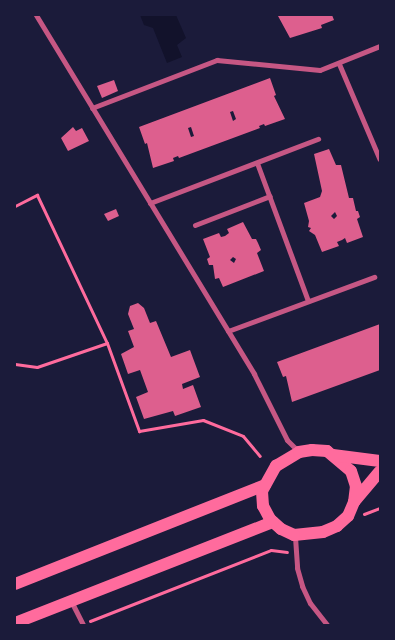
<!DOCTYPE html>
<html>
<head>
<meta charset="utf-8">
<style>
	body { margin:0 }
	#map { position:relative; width:395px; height:640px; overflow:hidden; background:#1b1b3a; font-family:"Roboto Condensed",sans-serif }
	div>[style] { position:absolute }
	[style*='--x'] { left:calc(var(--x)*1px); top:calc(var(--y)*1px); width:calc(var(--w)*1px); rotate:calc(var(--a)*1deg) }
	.water>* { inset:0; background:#12122b }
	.building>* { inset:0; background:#dd5f8e }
	.path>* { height:3px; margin:-1.5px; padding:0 1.5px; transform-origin:1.5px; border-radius:1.5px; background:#ff6b9d }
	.pedestrian>* { height:4.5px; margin:-2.25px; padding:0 2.25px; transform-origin:2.25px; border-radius:2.25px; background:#c65784 }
	.minor>* { height:5px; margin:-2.5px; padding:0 2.5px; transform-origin:2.5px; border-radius:2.5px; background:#c65784 }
	.primary>* { height:12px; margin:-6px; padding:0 6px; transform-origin:6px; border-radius:6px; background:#ff6b9d }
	span { translate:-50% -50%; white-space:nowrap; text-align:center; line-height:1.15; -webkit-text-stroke:4.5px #1b1b3a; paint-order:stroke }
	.frame { position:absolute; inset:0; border:16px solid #1b1b3a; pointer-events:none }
</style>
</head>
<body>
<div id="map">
	<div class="water">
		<div style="clip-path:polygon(140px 15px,176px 15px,186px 38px,177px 45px,182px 57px,167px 63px,153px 28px,144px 25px)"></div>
	</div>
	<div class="building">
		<div style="clip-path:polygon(332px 15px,334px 20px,321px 25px,322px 28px,290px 38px,278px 16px)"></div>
		<div style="clip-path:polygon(evenodd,270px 78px,276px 95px,274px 96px,285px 119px,265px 126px,264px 124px,259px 126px,260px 128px,179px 158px,178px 156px,173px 158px,174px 161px,153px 168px,147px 143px,145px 144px,139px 127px,270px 78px,233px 111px,236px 119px,233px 121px,230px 112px,233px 111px,270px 78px,191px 127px,194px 136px,191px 137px,188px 128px,191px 127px)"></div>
		<div style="clip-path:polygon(114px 80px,118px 91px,102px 98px,97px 86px)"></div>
		<div style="clip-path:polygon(73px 127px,76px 131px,82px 128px,89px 141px,68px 151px,61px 138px)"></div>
		<div style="clip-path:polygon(evenodd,329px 149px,336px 165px,341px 165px,349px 198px,353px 198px,356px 211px,358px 211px,360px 217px,357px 219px,363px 237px,347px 243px,345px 238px,342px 240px,337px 242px,339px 246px,322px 252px,315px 235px,309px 231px,311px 228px,308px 227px,309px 221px,304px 203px,320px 197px,322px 191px,314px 154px,329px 149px,335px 212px,337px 216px,334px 219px,331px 216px,335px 212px)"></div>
		<div style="clip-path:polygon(116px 209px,119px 216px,108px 221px,104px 214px)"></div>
		<div style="clip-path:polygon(evenodd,243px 222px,252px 239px,256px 239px,258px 243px,261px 250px,257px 253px,264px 271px,223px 287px,219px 278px,215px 279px,213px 265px,209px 265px,207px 259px,210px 257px,203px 239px,219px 233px,221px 237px,225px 236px,229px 233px,227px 229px,243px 222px,233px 257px,236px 259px,234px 263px,230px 260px,233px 257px)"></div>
		<div style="clip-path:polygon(138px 303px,144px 308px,150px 323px,156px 321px,171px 357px,190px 350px,200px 377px,182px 384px,183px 389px,193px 385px,201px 407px,175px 416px,173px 411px,144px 419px,136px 397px,148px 392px,140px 370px,128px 374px,121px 354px,134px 347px,128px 331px,134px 329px,128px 314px,130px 306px)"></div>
		<div style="clip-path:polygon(380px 324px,380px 370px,292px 402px,286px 376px,283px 377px,277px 362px)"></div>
	</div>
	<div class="path">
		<div style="--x:15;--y:206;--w:25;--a:-27"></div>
		<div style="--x:37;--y:195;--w:164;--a:64.7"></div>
		<div style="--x:15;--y:364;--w:22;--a:8"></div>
		<div style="--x:37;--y:367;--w:74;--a:-18.9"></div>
		<div style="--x:107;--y:343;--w:94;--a:70"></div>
		<div style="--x:139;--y:431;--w:65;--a:-9.8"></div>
		<div style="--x:203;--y:420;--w:43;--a:21.8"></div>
		<div style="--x:243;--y:436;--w:26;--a:50"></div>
		<div style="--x:364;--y:514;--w:17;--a:-21"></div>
		<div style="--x:90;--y:621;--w:194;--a:-21.4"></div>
		<div style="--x:271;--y:550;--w:16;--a:7"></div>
	</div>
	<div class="pedestrian">
		<div style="--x:339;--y:63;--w:104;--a:66.9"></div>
		<div style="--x:92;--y:108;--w:134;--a:-21"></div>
		<div style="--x:217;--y:60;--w:103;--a:5.5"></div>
		<div style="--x:320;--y:70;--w:65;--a:-21.8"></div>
	</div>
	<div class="minor">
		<div style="--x:36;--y:15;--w:420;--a:58.7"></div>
		<div style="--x:254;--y:374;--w:74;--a:63.4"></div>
		<div style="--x:287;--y:440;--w:16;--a:45"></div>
		<div style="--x:257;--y:163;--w:147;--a:69.7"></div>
		<div style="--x:150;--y:203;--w:180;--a:-20.9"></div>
		<div style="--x:195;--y:225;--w:80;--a:-21.1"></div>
		<div style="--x:228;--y:331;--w:156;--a:-20.3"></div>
		<div style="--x:295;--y:537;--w:31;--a:86"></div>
		<div style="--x:297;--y:568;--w:19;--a:74"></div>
		<div style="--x:302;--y:586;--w:19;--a:65"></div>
		<div style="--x:310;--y:603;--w:28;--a:52"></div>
		<div style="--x:71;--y:601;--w:27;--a:63"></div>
	</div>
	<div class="primary">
		<div style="--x:312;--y:450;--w:15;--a:4"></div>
		<div style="--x:327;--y:451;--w:31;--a:40"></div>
		<div style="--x:351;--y:471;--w:16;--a:72"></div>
		<div style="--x:356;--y:486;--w:16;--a:97"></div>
		<div style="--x:354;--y:502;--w:15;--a:113"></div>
		<div style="--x:348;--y:516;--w:15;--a:138"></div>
		<div style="--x:337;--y:526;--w:15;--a:157"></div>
		<div style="--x:323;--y:532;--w:29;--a:174"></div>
		<div style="--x:294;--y:535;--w:14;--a:-155"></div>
		<div style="--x:281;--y:529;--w:15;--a:-138"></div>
		<div style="--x:270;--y:519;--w:15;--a:-118"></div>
		<div style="--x:263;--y:506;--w:15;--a:-94"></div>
		<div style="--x:262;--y:491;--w:29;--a:-61"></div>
		<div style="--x:276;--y:466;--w:27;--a:-31"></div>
		<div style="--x:299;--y:452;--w:13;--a:-9"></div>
		<div style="--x:333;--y:455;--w:47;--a:7.3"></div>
		<div style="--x:354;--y:502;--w:40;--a:-50"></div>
		<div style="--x:15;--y:584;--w:269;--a:-21.6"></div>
		<div style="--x:15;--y:623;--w:277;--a:-21.4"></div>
	</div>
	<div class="frame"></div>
</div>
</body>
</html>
